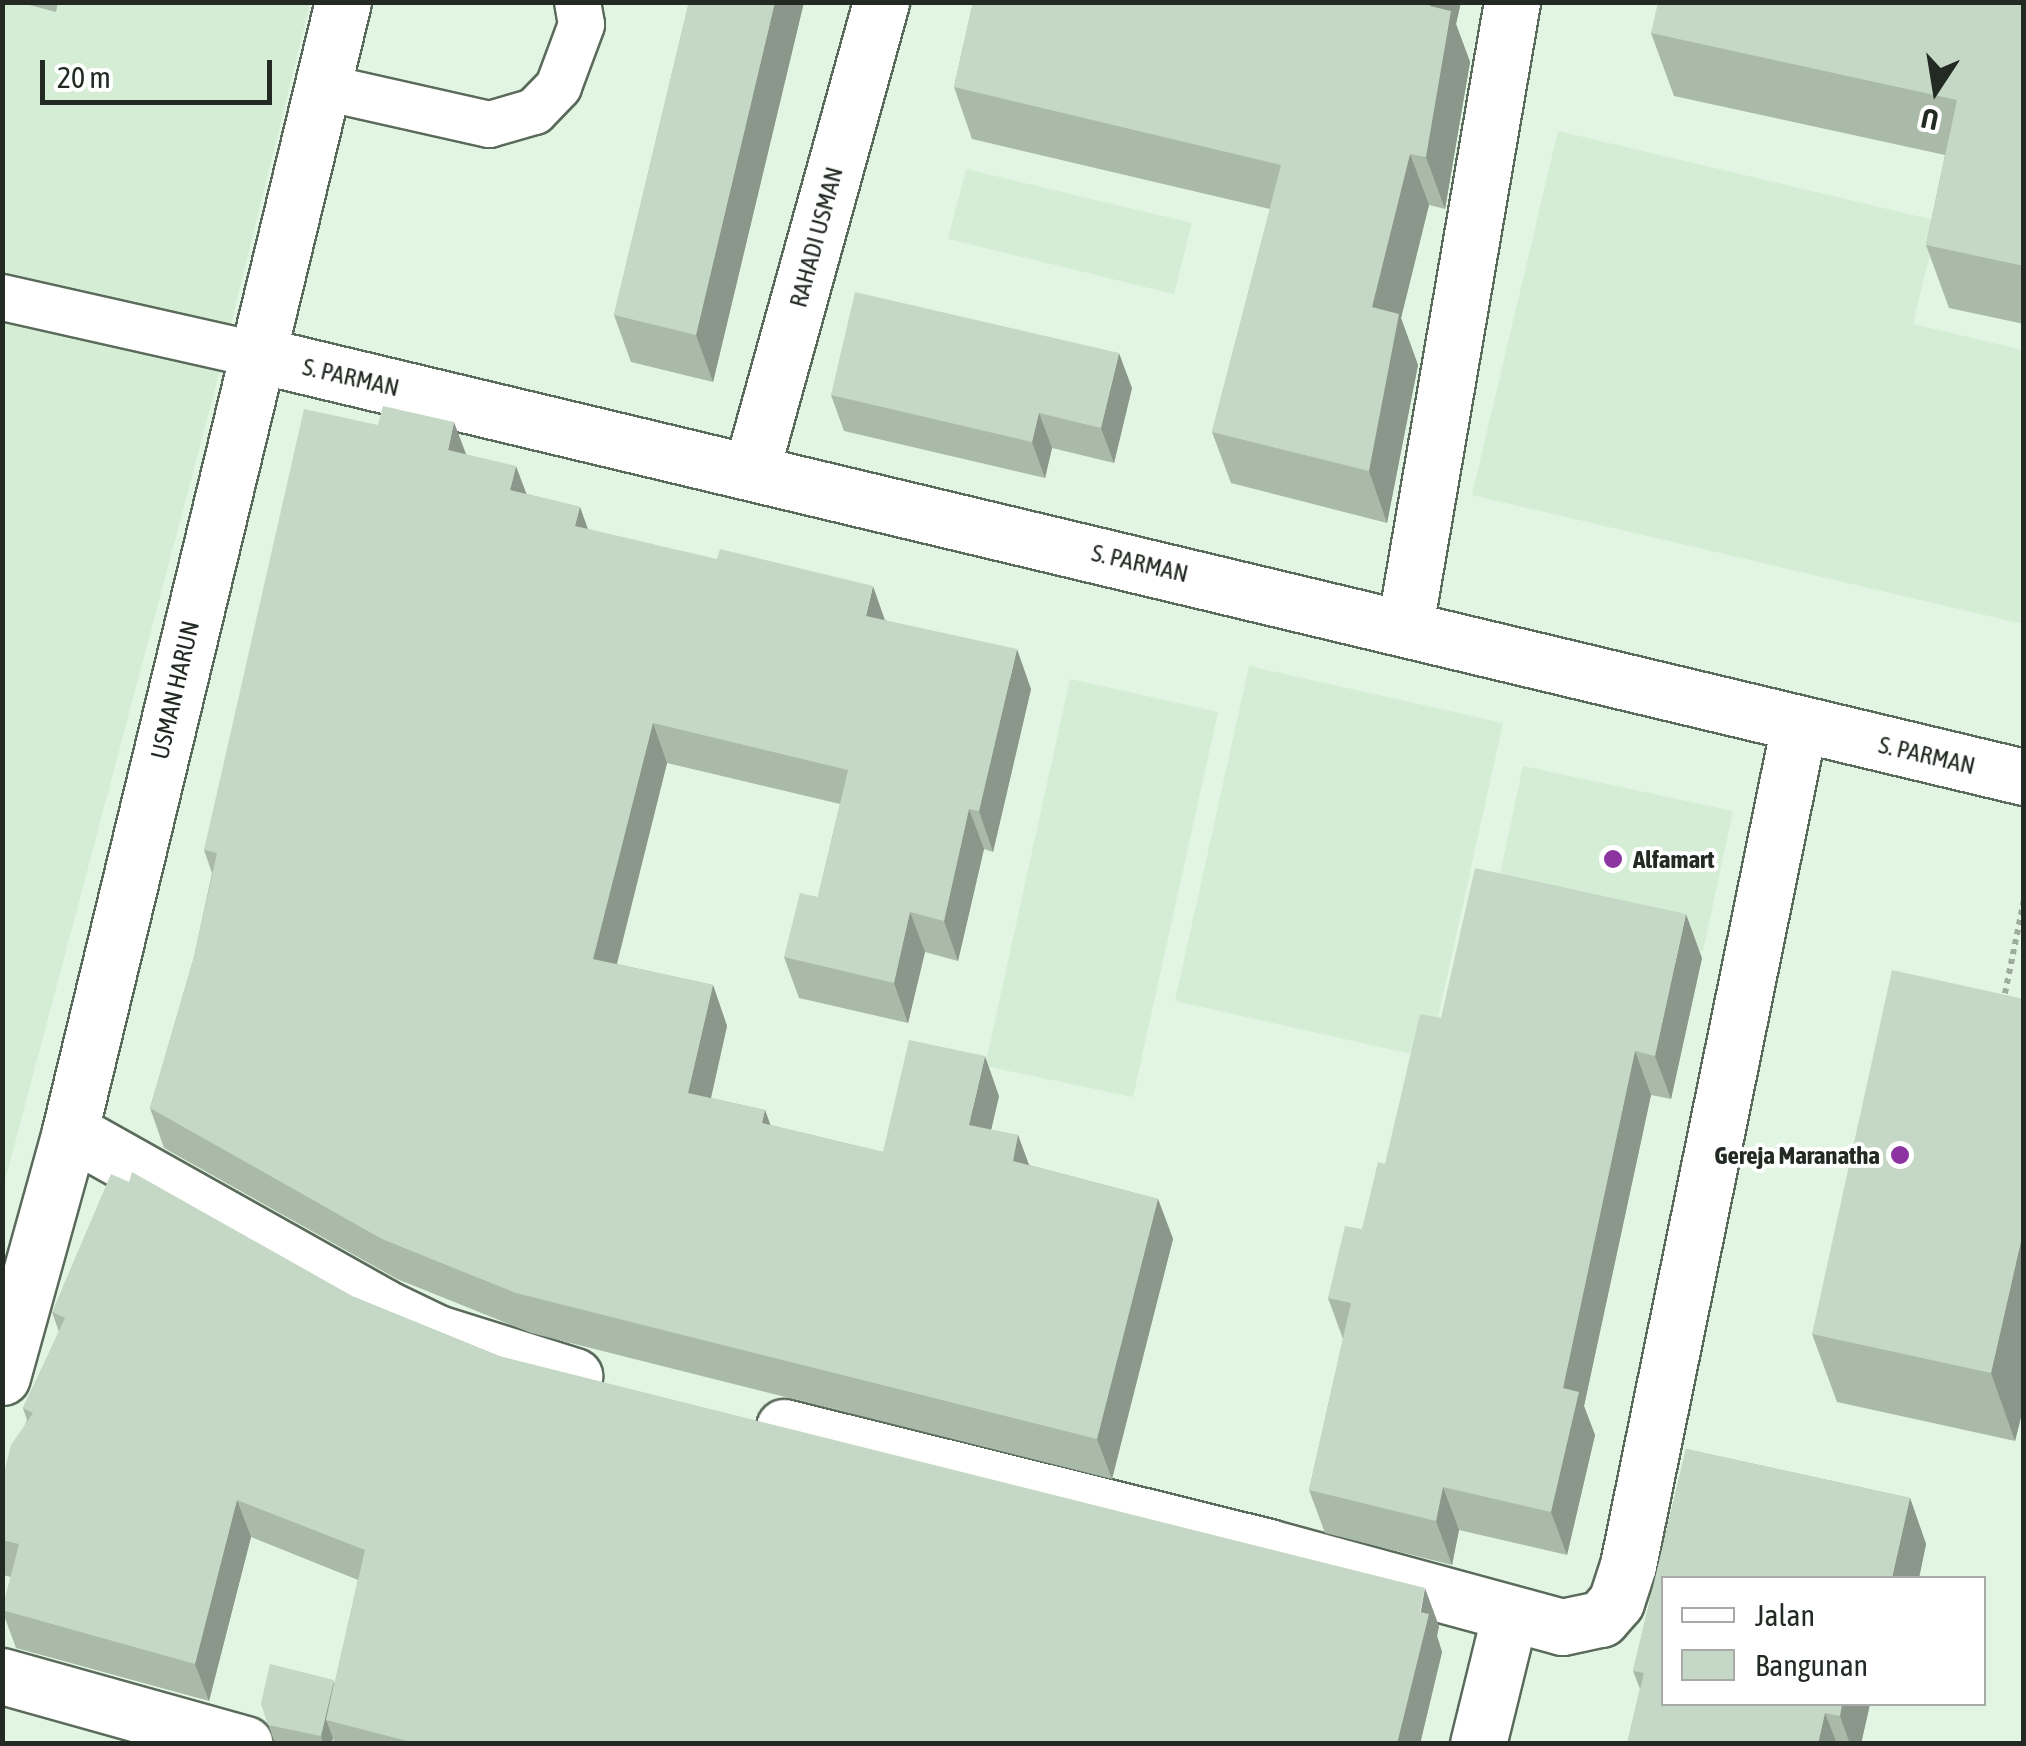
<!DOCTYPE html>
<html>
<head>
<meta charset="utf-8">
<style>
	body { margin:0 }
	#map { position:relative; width:2026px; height:1746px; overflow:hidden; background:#e2f5e2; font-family:"Asap Condensed",sans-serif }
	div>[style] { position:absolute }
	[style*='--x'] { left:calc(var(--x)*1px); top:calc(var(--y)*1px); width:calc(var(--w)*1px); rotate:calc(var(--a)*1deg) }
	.built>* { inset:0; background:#d4edd4 }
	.path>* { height:6px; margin-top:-3px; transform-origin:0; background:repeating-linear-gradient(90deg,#9dac9d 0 5px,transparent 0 10px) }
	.roads { filter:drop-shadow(2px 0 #5b6b5b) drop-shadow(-2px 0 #5b6b5b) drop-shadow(0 2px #5b6b5b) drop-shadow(0 -2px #5b6b5b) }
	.service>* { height:45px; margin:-22.5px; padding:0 22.5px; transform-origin:22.5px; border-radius:22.5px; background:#fff }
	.minor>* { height:55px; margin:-27.5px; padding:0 27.5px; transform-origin:27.5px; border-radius:27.5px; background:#fff }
	.tertiary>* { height:55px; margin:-27.5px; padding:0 27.5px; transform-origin:27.5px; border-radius:27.5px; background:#fff }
	.wall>* { inset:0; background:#a9baa9 }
	.shaded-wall>* { inset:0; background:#8a978a }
	.building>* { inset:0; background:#c5d8c5 }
	.dots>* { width:28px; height:28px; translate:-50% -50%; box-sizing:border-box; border:5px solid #fff; border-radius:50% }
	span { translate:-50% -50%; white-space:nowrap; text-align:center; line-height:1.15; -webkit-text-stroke:8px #fff; paint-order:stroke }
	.street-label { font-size:25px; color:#232a23 }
	.poi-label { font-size:25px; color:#232a23; font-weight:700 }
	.left { translate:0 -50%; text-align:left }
	.right { translate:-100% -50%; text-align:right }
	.frame { position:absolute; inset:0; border:5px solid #232a23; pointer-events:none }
	.legend { position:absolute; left:1661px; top:1576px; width:325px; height:130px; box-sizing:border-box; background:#fff; border:2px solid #a7aaa7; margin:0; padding:12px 18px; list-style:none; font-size:30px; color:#232a23 }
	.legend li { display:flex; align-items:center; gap:20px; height:50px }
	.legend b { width:50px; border:2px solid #a7aaa7 }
	.north { position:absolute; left:1886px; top:40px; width:100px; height:100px; -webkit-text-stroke:8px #fff; paint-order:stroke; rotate:192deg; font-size:28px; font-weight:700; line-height:40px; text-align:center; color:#232a23 }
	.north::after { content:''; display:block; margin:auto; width:35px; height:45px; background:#232a23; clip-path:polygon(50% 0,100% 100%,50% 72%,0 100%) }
	.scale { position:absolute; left:40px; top:60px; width:232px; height:45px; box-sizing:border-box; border:5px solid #232a23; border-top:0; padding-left:12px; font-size:30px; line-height:35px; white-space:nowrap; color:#232a23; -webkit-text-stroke:8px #fff; paint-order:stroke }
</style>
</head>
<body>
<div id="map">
	<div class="built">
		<div style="clip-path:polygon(3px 3px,310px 3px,213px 397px,3px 1188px)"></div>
		<div style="clip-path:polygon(1558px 131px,1938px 221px,1913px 324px,2023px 350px,2023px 624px,1472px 495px)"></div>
		<div style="clip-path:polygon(966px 169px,1192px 223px,1174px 294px,948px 239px)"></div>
		<div style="clip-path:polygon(1249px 666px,1503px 723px,1429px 1058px,1175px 1001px)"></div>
		<div style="clip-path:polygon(1070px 679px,1218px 712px,1133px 1097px,985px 1066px)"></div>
		<div style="clip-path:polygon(1523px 766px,1733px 811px,1703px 951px,1493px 907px)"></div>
	</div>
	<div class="path">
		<div style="--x:2003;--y:1003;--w:105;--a:-78.5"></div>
	</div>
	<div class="roads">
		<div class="service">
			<div style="--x:320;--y:86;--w:173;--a:12.7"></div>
			<div style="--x:489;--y:124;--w:47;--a:-16.1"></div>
			<div style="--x:534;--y:111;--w:35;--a:-46"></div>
			<div style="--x:558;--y:86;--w:66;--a:-69.6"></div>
			<div style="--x:581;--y:24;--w:22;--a:-100"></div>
			<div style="--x:2;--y:297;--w:259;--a:12.7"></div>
		</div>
		<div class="minor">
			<div style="--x:255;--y:354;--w:1819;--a:13.45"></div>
			<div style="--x:751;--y:471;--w:487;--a:-74.5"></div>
			<div style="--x:1405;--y:626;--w:633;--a:-80.27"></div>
			<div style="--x:70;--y:1131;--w:359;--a:29.3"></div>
			<div style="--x:383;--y:1307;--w:60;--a:25.7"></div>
			<div style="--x:437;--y:1333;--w:144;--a:17.4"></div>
			<div style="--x:784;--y:1427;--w:499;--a:13.9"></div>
			<div style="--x:1268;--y:1547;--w:305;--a:15.2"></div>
			<div style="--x:1562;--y:1627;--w:40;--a:-12"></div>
			<div style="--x:1601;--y:1619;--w:23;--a:-49"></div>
			<div style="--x:1616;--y:1602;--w:39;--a:-72"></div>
			<div style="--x:1628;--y:1565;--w:857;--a:-78.49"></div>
			<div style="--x:2;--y:1676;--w:252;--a:15.6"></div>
			<div style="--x:1478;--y:1744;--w:134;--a:-76.2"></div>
		</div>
		<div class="tertiary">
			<div style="--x:2;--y:1377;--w:255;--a:-74.5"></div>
			<div style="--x:70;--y:1131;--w:1162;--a:-76.41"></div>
		</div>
	</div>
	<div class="wall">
		<div style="clip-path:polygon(18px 2px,58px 2px,56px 12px)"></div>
		<div style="clip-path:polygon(689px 2px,804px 2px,713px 382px,631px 362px,614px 315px)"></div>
		<div style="clip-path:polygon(973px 2px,1461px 2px,1456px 24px,1470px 62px,1445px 209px,1429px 205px,1401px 318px,1418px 365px,1387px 523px,1231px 483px,1212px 432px,1270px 209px,972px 139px,954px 87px)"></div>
		<div style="clip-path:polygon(2024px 2px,2024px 324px,1949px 308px,1926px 245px,1945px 155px,1674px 96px,1651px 33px)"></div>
		<div style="clip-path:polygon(1132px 388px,1114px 463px,1052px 448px,1045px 478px,844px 431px,831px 395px)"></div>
		<div style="clip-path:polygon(378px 425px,466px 454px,527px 494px,580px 507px,588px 529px,885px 620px,1031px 689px,993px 852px,984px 849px,958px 961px,925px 952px,908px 1023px,799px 998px,784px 957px,818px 897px,840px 804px,667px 763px,617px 964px,713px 985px,727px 1026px,711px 1098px,765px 1110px,770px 1125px,883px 1152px,999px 1096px,991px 1130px,1018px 1135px,1029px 1165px,1158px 1199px,1173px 1239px,1112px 1479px,531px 1333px,397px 1279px,164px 1148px,150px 1108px,194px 957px,212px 873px,204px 850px)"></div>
		<div style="clip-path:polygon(1702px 958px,1671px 1099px,1651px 1095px,1584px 1406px,1595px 1435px,1567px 1555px,1459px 1530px,1452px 1565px,1325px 1533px,1309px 1490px,1343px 1339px,1328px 1298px,1362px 1229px,1385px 1164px,1441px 1018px)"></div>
		<div style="clip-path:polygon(2024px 999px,2024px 1405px,2015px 1441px,1837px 1402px,1812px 1334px)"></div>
		<div style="clip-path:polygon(354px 1297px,499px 1356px,1439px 1626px,1437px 1636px,1442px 1652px,1420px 1744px,334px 1744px,333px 1738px,331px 1744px,275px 1744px,261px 1703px,335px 1682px,358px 1580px,251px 1537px,209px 1701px,16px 1648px,2px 1610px,11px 1577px,3px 1575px,2px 1573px,2px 1481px,27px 1420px,23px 1408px,59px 1332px,52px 1312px)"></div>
		<div style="clip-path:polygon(1686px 1449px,1910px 1498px,1926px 1544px,1919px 1578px,1664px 1578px,1664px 1704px,1870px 1704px,1861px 1744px,1627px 1744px,1640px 1689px,1633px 1671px)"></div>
	</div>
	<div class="shaded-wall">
		<div style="clip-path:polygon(775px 2px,804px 2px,713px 382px,696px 335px)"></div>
		<div style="clip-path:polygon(1430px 2px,1461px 2px,1456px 24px,1470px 62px,1445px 209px,1426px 157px)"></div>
		<div style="clip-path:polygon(1410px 154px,1429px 205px,1401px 318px,1418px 365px,1387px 523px,1369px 471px,1372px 307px)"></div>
		<div style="clip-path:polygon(1119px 353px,1132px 388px,1114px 463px,1101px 428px)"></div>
		<div style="clip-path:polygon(1039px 413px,1052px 448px,1045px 478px,1032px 442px)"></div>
		<div style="clip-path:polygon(454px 422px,469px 462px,448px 450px)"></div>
		<div style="clip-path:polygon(516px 466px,531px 506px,510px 490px)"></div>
		<div style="clip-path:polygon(580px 507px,594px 547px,575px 526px)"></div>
		<div style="clip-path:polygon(873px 586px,887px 626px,866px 616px)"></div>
		<div style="clip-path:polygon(1017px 649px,1031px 689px,993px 852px,979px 811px)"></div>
		<div style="clip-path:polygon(653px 723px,667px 763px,608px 999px,593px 959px)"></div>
		<div style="clip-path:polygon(969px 809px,984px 849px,958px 961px,944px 921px)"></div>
		<div style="clip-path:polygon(910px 912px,925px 952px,908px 1023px,894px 983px)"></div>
		<div style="clip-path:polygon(1686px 914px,1702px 958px,1671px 1099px,1655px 1056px)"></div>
		<div style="clip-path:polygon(713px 985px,727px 1026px,703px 1133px,688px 1093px)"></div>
		<div style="clip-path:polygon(1635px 1051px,1651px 1095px,1584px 1406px,1595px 1435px,1567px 1555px,1551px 1512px,1563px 1388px)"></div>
		<div style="clip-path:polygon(985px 1056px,999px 1096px,983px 1165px,969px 1125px)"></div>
		<div style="clip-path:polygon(765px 1110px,780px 1151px,762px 1123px)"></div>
		<div style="clip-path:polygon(1018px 1135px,1033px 1176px,1013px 1161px)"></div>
		<div style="clip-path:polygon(1158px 1199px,1173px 1239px,1112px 1479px,1097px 1439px)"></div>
		<div style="clip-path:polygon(2024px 1228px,2024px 1405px,2015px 1441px,1991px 1373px)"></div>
		<div style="clip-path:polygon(1443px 1487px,1459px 1530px,1452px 1565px,1436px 1521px)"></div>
		<div style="clip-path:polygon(1910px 1498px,1926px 1544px,1919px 1578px,1892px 1578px)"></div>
		<div style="clip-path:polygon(237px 1500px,251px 1537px,209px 1701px,195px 1664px)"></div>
		<div style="clip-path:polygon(1425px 1588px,1439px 1626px,1437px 1636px,1442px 1652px,1420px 1744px,1397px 1744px)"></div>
		<div style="clip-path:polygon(334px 1680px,326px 1720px,333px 1738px,331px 1744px,323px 1744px,321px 1736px)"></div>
		<div style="clip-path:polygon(1842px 1704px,1870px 1704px,1861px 1744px,1850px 1744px,1840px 1716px)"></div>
		<div style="clip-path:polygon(1825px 1713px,1837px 1744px,1818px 1744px)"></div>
	</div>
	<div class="building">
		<div style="clip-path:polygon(689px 2px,775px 2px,696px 335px,614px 315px)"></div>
		<div style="clip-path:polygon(973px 2px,1430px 2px,1430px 6px,1451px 11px,1426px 157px,1410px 154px,1372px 307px,1399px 314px,1369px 471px,1212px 432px,1281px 165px,954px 87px)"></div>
		<div style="clip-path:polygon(1658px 2px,2024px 2px,2024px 266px,1926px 245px,1957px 100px,1651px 33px)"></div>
		<div style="clip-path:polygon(855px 292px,1119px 353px,1101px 428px,1039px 413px,1032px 442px,831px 395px)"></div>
		<div style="clip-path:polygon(383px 406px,454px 422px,448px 450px,516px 466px,510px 490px,580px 507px,575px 526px,717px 559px,720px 549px,873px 586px,866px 616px,1017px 649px,979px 811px,969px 809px,944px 921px,910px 912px,894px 983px,784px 957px,800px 893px,818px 897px,848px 770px,653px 723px,593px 959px,713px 985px,688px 1093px,765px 1110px,762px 1123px,883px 1152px,909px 1040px,985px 1056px,969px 1125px,1018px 1135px,1013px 1161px,1158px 1199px,1097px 1439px,516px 1293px,382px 1239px,150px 1108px,194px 957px,217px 853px,204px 850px,304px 409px,378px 425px)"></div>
		<div style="clip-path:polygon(1475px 868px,1686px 914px,1655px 1056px,1635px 1051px,1563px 1388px,1579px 1392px,1551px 1512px,1443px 1487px,1436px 1521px,1309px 1490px,1351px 1303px,1328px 1298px,1345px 1226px,1362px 1229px,1378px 1162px,1385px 1164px,1420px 1014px,1441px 1018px)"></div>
		<div style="clip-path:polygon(1892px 970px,2024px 999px,2024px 1228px,1991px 1373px,1812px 1334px)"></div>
		<div style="clip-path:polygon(132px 1172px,354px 1297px,499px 1356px,1425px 1588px,1420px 1612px,1429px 1614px,1397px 1744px,419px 1744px,326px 1720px,365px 1550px,237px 1500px,195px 1664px,2px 1610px,19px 1544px,2px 1540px,2px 1481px,11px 1445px,33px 1413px,23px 1408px,65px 1318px,52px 1312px,111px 1174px,129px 1182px)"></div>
		<div style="clip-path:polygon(1686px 1449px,1910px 1498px,1892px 1578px,1664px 1578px,1664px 1704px,1842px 1704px,1840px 1716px,1825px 1713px,1818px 1744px,1627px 1744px,1644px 1673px,1633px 1671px)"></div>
		<div style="clip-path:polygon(270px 1664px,334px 1680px,321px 1736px,268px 1725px,261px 1703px)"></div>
	</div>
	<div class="dots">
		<div style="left:1613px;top:859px;background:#8c34a0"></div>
		<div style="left:1900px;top:1155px;background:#8c34a0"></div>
	</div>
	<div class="street-label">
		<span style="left:816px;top:237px;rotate:-75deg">RAHADI USMAN</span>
		<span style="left:351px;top:377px;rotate:13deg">S. PARMAN</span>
		<span style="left:1140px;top:563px;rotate:13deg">S. PARMAN</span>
		<span style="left:175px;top:690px;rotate:-77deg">USMAN HARUN</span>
		<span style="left:1927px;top:755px;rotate:13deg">S. PARMAN</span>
	</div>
	<div class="poi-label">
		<span class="left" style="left:1633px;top:859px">Alfamart</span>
		<span class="right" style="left:1880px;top:1155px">Gereja Maranatha</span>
	</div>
	<div class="frame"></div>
	<ul class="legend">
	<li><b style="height:12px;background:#fff"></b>Jalan</li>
	<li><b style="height:28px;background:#c5d8c5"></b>Bangunan</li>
	</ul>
	<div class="north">U</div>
	<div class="scale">20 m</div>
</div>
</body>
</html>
